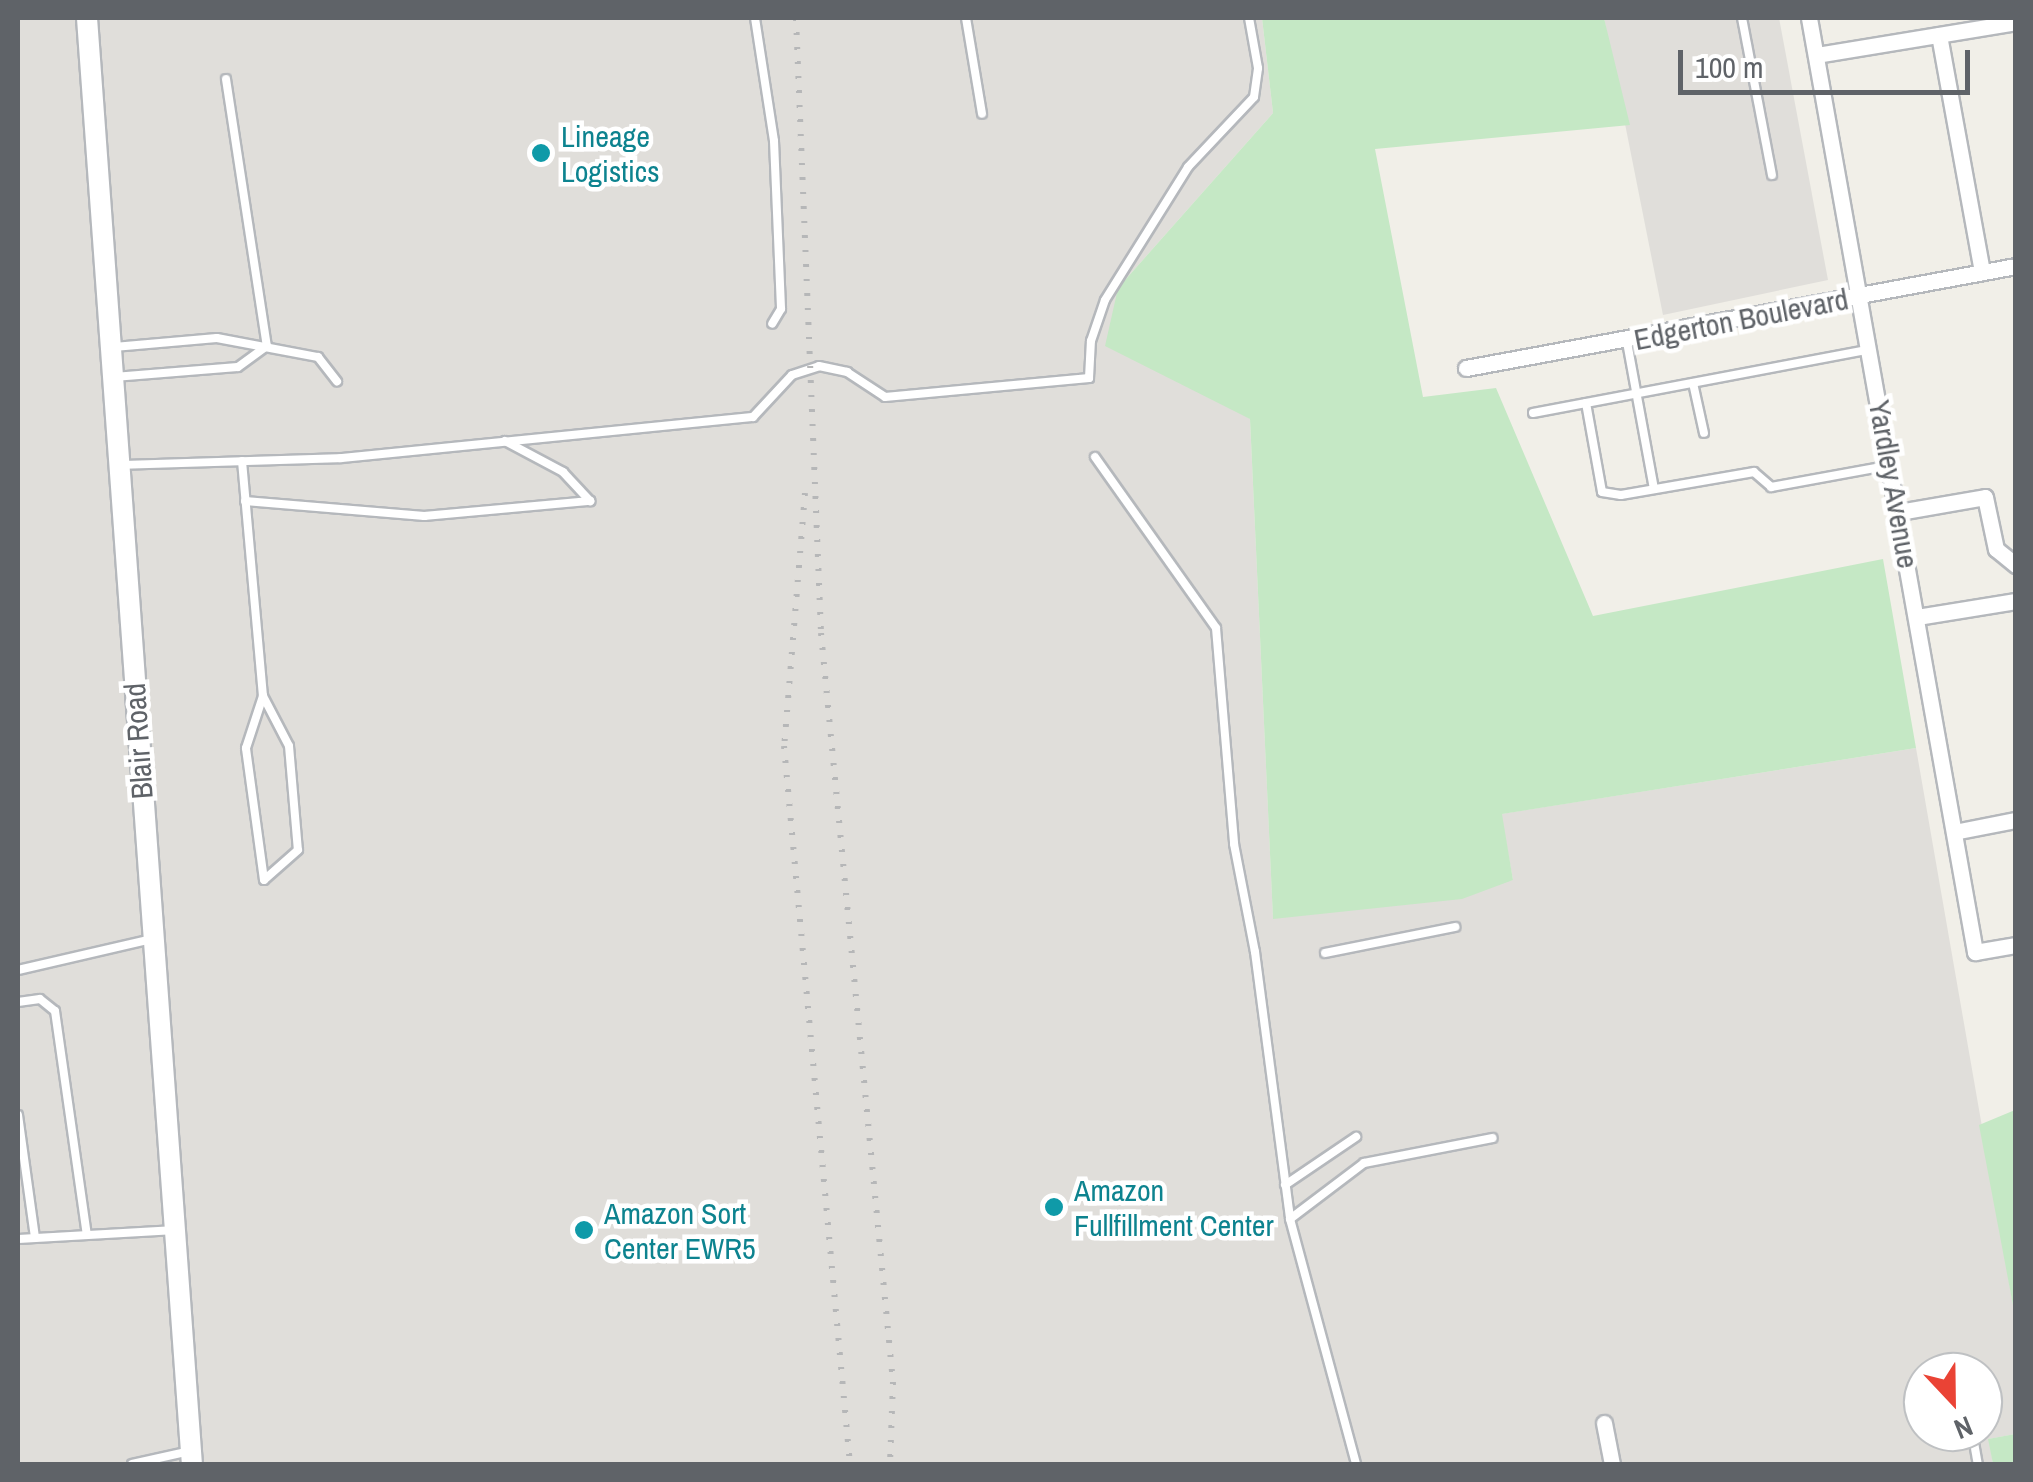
<!DOCTYPE html>
<html>
<head>
<meta charset="utf-8">
<style>
	body { margin:0 }
	#map { position:relative; width:2033px; height:1482px; overflow:hidden; background:#f1efe8; font-family:"Archivo Narrow",sans-serif }
	div>[style] { position:absolute }
	[style*='--x'] { left:calc(var(--x)*1px); top:calc(var(--y)*1px); width:calc(var(--w)*1px); rotate:calc(var(--a)*1deg) }
	.industrial>* { inset:0; background:#e0deda }
	.green>* { inset:0; background:#c5e8c5 }
	.roads { filter:drop-shadow(2px 0 #b5b8bc) drop-shadow(-2px 0 #b5b8bc) drop-shadow(0 2px #b5b8bc) drop-shadow(0 -2px #b5b8bc) }
	.service>* { height:8px; margin:-4px; padding:0 4px; transform-origin:4px; border-radius:4px; background:#fff }
	.minor>* { height:15px; margin:-7.5px; padding:0 7.5px; transform-origin:7.5px; border-radius:7.5px; background:#fff }
	.tertiary>* { height:20px; margin:-10px; padding:0 10px; transform-origin:10px; border-radius:10px; background:#fff }
	.rail>* { height:6px; margin-top:-3px; transform-origin:0; background:repeating-linear-gradient(90deg,#b6b7b8 0 2.5px,transparent 0 14.5px) }
	.dots>* { width:28px; height:28px; translate:-50% -50%; box-sizing:border-box; border:5px solid #fff; border-radius:50% }
	span { translate:-50% -50%; white-space:nowrap; text-align:center; line-height:1.15; -webkit-text-stroke:9px #fff; paint-order:stroke }
	.culture-label { font-size:30px; color:#0d838f }
	.left { translate:0 -50%; text-align:left }
	.street-label { font-size:30px; color:#5f6368 }
	.frame { position:absolute; inset:0; border:20px solid #5f6368; pointer-events:none }
	.north { position:absolute; left:1903px; top:1352px; width:100px; height:100px; box-sizing:border-box; background:#fff; border:2px solid #bfc1c3; border-radius:50%; rotate:158deg; font-size:28px; font-weight:700; line-height:40px; text-align:center; color:#5f6368 }
	.north::after { content:''; display:block; margin:auto; width:35px; height:45px; background:#ea4335; clip-path:polygon(50% 0,100% 100%,50% 72%,0 100%) }
	.scale { position:absolute; left:1678px; top:50px; width:292px; height:45px; box-sizing:border-box; border:5px solid #5f6368; border-top:0; padding-left:12px; font-size:30px; line-height:35px; white-space:nowrap; color:#5f6368; -webkit-text-stroke:8px #fff; paint-order:stroke }
</style>
</head>
<body>
<div id="map">
	<div class="industrial">
		<div style="clip-path:polygon(evenodd,18px 18px,1262px 18px,1273px 113px,1118px 288px,1250px 419px,1273px 918px,1513px 880px,1501px 814px,1916px 748px,2015px 1316px,2015px 1434px,1989px 1439px,1993px 1464px,18px 1464px,18px 18px,1923px 1372px,1983px 1372px,1983px 1432px,1923px 1432px,1923px 1372px)"></div>
		<div style="clip-path:polygon(1604px 18px,1779px 18px,1828px 280px,1663px 315px)"></div>
	</div>
	<div class="green">
		<div style="clip-path:polygon(1262px 18px,1604px 18px,1630px 125px,1375px 149px,1423px 397px,1496px 388px,1593px 616px,1883px 559px,1916px 748px,1502px 814px,1513px 880px,1462px 899px,1273px 919px,1250px 419px,1105px 346px,1118px 288px,1273px 113px)"></div>
		<div style="clip-path:polygon(2015px 1110px,2015px 1316px,1979px 1125px)"></div>
		<div style="clip-path:polygon(2015px 1434px,2015px 1464px,1993px 1464px,1988px 1439px)"></div>
	</div>
	<div class="roads">
		<div class="service">
			<div style="--x:755;--y:18;--w:124;--a:81.2"></div>
			<div style="--x:774;--y:141;--w:168;--a:87.6"></div>
			<div style="--x:781;--y:309;--w:17;--a:121"></div>
			<div style="--x:966;--y:18;--w:97;--a:80.5"></div>
			<div style="--x:1742;--y:18;--w:160;--a:79.2"></div>
			<div style="--x:226;--y:79;--w:270;--a:81.3"></div>
			<div style="--x:1627;--y:342;--w:149;--a:79.6"></div>
			<div style="--x:114;--y:347;--w:103;--a:-5"></div>
			<div style="--x:217;--y:338;--w:103;--a:10.7"></div>
			<div style="--x:318;--y:357;--w:31;--a:52"></div>
			<div style="--x:114;--y:377;--w:124;--a:-4.6"></div>
			<div style="--x:238;--y:367;--w:36;--a:-36"></div>
			<div style="--x:1693;--y:383;--w:51;--a:77.6"></div>
			<div style="--x:1586;--y:403;--w:90;--a:79.8"></div>
			<div style="--x:1602;--y:492;--w:19;--a:9"></div>
			<div style="--x:1621;--y:495;--w:135;--a:-9.8"></div>
			<div style="--x:1754;--y:472;--w:23;--a:41"></div>
			<div style="--x:1771;--y:487;--w:118;--a:-10.3"></div>
			<div style="--x:1533;--y:413;--w:340;--a:-10.7"></div>
			<div style="--x:505;--y:441;--w:66;--a:28.1"></div>
			<div style="--x:563;--y:472;--w:40;--a:47"></div>
			<div style="--x:1095;--y:457;--w:209;--a:54.7"></div>
			<div style="--x:1216;--y:628;--w:217;--a:85.2"></div>
			<div style="--x:1234;--y:844;--w:110;--a:79"></div>
			<div style="--x:1255;--y:952;--w:269;--a:82.5"></div>
			<div style="--x:1290;--y:1219;--w:254;--a:74.9"></div>
			<div style="--x:242;--y:461;--w:236;--a:84.9"></div>
			<div style="--x:263;--y:696;--w:56;--a:62.5"></div>
			<div style="--x:289;--y:746;--w:104;--a:85.1"></div>
			<div style="--x:298;--y:850;--w:45;--a:138.6"></div>
			<div style="--x:264;--y:880;--w:133;--a:-97.8"></div>
			<div style="--x:246;--y:748;--w:55;--a:-71.9"></div>
			<div style="--x:120;--y:465;--w:221;--a:-1.8"></div>
			<div style="--x:341;--y:458;--w:414;--a:-5.7"></div>
			<div style="--x:753;--y:417;--w:57;--a:-47.1"></div>
			<div style="--x:792;--y:375;--w:28;--a:-18"></div>
			<div style="--x:819;--y:366;--w:29;--a:12"></div>
			<div style="--x:847;--y:372;--w:45;--a:33.3"></div>
			<div style="--x:885;--y:397;--w:205;--a:-5.3"></div>
			<div style="--x:1089;--y:378;--w:37;--a:-87"></div>
			<div style="--x:1091;--y:341;--w:43;--a:-71.1"></div>
			<div style="--x:1105;--y:300;--w:157;--a:-58"></div>
			<div style="--x:1188;--y:167;--w:96;--a:-46.7"></div>
			<div style="--x:1254;--y:97;--w:29;--a:-82"></div>
			<div style="--x:1258;--y:68;--w:51;--a:-100.2"></div>
			<div style="--x:245;--y:501;--w:180;--a:4.8"></div>
			<div style="--x:424;--y:516;--w:167;--a:-5.2"></div>
			<div style="--x:1325;--y:953;--w:133;--a:-11.3"></div>
			<div style="--x:18;--y:970;--w:138;--a:-13"></div>
			<div style="--x:18;--y:1002;--w:22;--a:-8"></div>
			<div style="--x:40;--y:999;--w:19;--a:39"></div>
			<div style="--x:55;--y:1011;--w:226;--a:81.9"></div>
			<div style="--x:18;--y:1115;--w:124;--a:82.1"></div>
			<div style="--x:1285;--y:1185;--w:86;--a:-34.1"></div>
			<div style="--x:1290;--y:1219;--w:93;--a:-37.1"></div>
			<div style="--x:1364;--y:1163;--w:131;--a:-11"></div>
			<div style="--x:18;--y:1239;--w:154;--a:-3.3"></div>
			<div style="--x:1973;--y:1437;--w:27;--a:80"></div>
			<div style="--x:132;--y:1464;--w:59;--a:-12.6"></div>
		</div>
		<div class="minor">
			<div style="--x:1809;--y:18;--w:949;--a:79.92"></div>
			<div style="--x:1975;--y:952;--w:42;--a:-9.7"></div>
			<div style="--x:1939;--y:35;--w:241;--a:79.7"></div>
			<div style="--x:1817;--y:55;--w:202;--a:-9.4"></div>
			<div style="--x:1466;--y:368;--w:559;--a:-10.51"></div>
			<div style="--x:1899;--y:512;--w:87;--a:-9.9"></div>
			<div style="--x:1985;--y:497;--w:53;--a:78.1"></div>
			<div style="--x:1996;--y:549;--w:26;--a:39"></div>
			<div style="--x:1917;--y:617;--w:100;--a:-9.2"></div>
			<div style="--x:1954;--y:832;--w:63;--a:-11"></div>
			<div style="--x:1604;--y:1423;--w:42;--a:79"></div>
		</div>
		<div class="tertiary">
			<div style="--x:87;--y:18;--w:1450;--a:85.85"></div>
		</div>
	</div>
	<div class="rail">
		<div style="--x:796;--y:18;--w:616;--a:87.67"></div>
		<div style="--x:821;--y:633;--w:752;--a:84.51"></div>
		<div style="--x:893;--y:1382;--w:82;--a:92.1"></div>
		<div style="--x:805;--y:493;--w:254;--a:94.7"></div>
		<div style="--x:784;--y:746;--w:721;--a:84.75"></div>
	</div>
	<div class="dots">
		<div style="left:541px;top:153px;background:#0f9aa8"></div>
		<div style="left:1054px;top:1207px;background:#0f9aa8"></div>
		<div style="left:584px;top:1230px;background:#0f9aa8"></div>
	</div>
	<div class="culture-label">
		<span class="left" style="left:561px;top:153px">Lineage<br>Logistics</span>
		<span class="left" style="left:1074px;top:1207px">Amazon<br>Fullfillment Center</span>
		<span class="left" style="left:604px;top:1230px">Amazon Sort<br>Center EWR5</span>
	</div>
	<div class="street-label">
		<span style="left:1741px;top:319px;rotate:-11deg">Edgerton Boulevard</span>
		<span style="left:1894px;top:484px;rotate:80deg">Yardley Avenue</span>
		<span style="left:138px;top:741px;rotate:-94deg">Blair Road</span>
	</div>
	<div class="frame"></div>
	<div class="north">N</div>
	<div class="scale">100 m</div>
</div>
</body>
</html>
